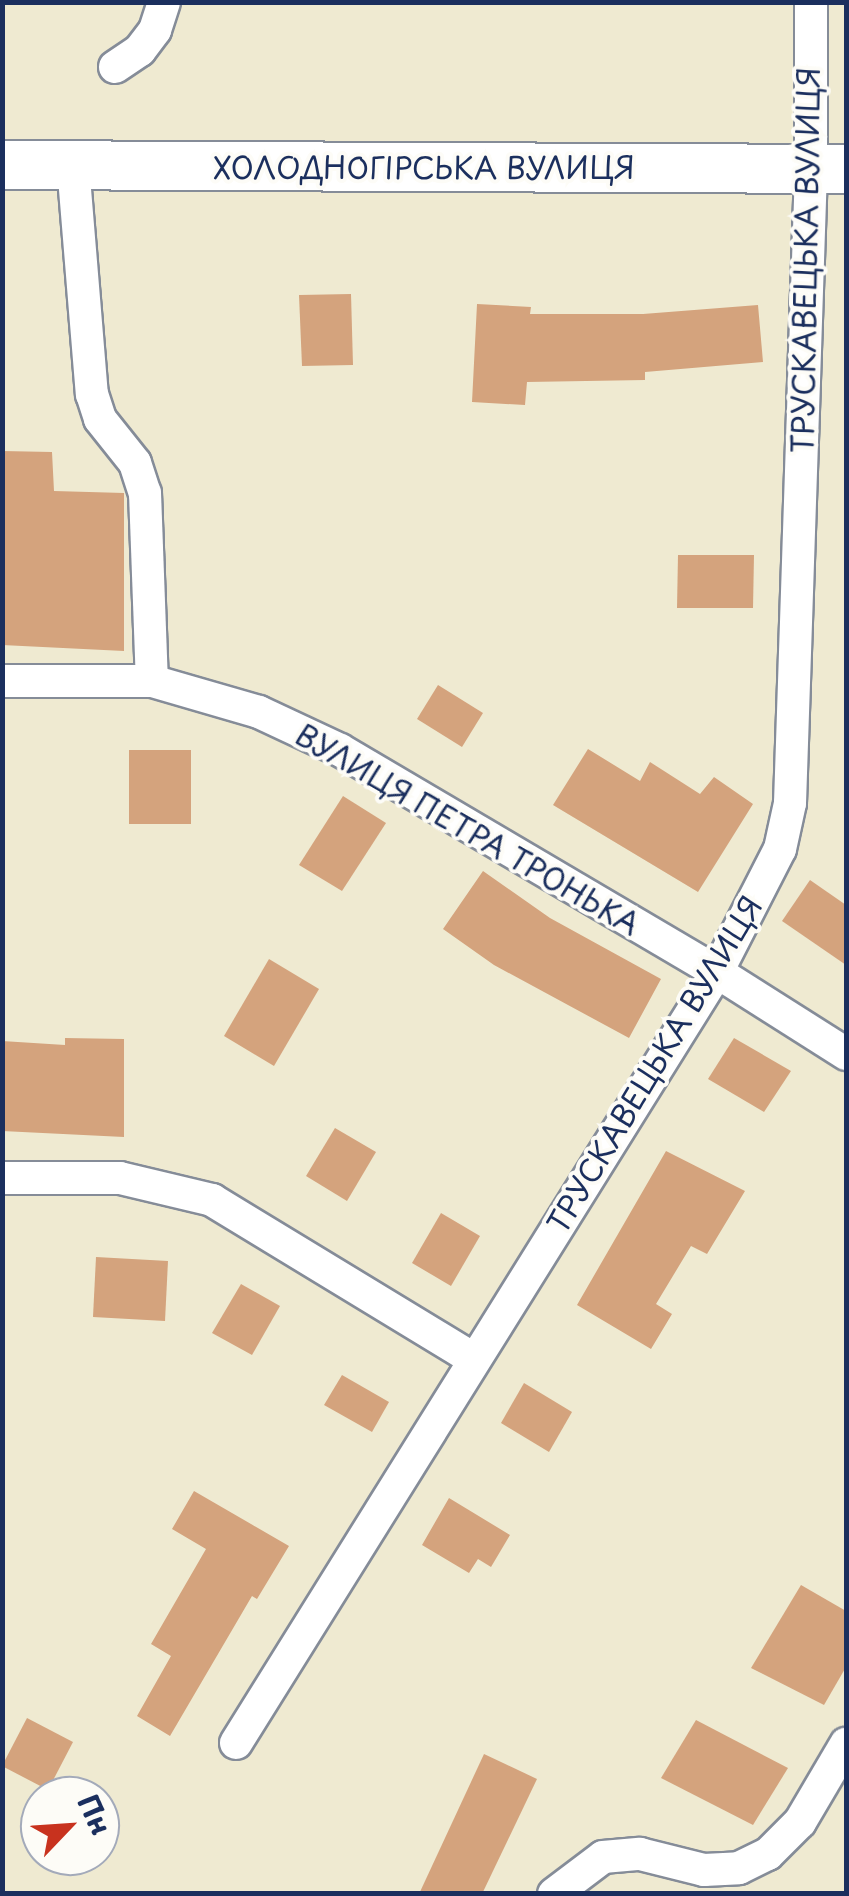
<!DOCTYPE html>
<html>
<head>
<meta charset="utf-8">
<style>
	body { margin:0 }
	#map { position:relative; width:849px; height:1896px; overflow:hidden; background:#efead1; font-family:"Playpen Sans",sans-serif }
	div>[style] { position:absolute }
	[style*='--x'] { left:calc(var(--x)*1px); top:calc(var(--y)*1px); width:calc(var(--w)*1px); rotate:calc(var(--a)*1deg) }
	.building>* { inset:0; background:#d4a37d }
	.roads { filter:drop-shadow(2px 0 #858c98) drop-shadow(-2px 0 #858c98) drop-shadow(0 2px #858c98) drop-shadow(0 -2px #858c98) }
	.street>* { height:32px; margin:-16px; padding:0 16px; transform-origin:16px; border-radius:16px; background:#fff }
	.secondary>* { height:48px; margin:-24px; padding:0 24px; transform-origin:24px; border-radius:24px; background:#fff }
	span { translate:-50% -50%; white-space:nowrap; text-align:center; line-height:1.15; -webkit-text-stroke:8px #fdfcf7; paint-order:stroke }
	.street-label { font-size:30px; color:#1b2f5e }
	.frame { position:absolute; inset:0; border:5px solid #1b2f5e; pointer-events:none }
	.north { position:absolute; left:20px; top:1776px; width:100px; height:100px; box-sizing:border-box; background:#fdfcf7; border:2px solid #a3aaba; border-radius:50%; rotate:65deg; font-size:28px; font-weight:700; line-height:40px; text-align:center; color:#1b2f5e }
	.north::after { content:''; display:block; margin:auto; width:35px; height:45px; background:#c8321e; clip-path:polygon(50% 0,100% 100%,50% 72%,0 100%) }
</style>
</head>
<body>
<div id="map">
	<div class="building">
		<div style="clip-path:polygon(351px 294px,353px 365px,302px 366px,299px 295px)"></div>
		<div style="clip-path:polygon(477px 304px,531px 307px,530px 314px,643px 314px,758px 305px,763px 362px,645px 372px,645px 380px,527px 382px,525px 405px,472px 402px)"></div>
		<div style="clip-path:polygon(2px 451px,52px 452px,54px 491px,124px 493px,124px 651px,2px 645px)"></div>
		<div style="clip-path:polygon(678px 555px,754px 555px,753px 608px,677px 608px)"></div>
		<div style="clip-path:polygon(438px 685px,483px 713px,462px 747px,417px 719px)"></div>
		<div style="clip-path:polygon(588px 749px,640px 781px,650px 762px,700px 794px,714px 777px,753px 804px,698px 892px,553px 805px)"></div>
		<div style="clip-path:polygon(129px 750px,191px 750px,191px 824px,129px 824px)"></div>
		<div style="clip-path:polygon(343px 796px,386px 823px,342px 891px,299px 865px)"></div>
		<div style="clip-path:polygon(483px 871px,550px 918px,661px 979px,629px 1038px,494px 965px,443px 929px)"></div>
		<div style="clip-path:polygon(810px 880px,846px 905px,846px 965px,782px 921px)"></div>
		<div style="clip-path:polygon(269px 959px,319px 989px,274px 1066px,224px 1036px)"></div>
		<div style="clip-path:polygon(65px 1038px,124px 1039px,124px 1137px,2px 1131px,2px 1041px,65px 1045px)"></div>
		<div style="clip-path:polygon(734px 1038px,791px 1071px,764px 1112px,708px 1079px)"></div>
		<div style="clip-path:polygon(335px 1128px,376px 1152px,347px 1201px,306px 1176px)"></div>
		<div style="clip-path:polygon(666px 1151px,745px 1191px,707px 1254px,691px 1246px,656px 1304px,672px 1314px,651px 1349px,577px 1305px)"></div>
		<div style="clip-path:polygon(441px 1213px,480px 1236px,451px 1286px,412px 1263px)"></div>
		<div style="clip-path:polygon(96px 1257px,168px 1261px,165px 1321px,93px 1317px)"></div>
		<div style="clip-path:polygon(241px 1284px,280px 1306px,252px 1355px,212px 1333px)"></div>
		<div style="clip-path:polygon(342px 1375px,389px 1402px,372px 1432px,324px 1405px)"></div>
		<div style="clip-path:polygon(524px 1383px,572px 1412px,549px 1452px,501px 1423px)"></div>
		<div style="clip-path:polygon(194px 1491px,289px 1546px,257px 1599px,252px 1596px,170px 1736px,137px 1716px,171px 1656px,151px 1644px,206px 1549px,172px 1529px)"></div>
		<div style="clip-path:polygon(449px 1498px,510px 1535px,491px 1567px,478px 1559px,469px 1573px,422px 1545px)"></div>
		<div style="clip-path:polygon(801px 1585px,846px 1611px,846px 1667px,824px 1705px,751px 1668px)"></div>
		<div style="clip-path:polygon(27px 1718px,73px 1742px,48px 1790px,2px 1766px)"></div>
		<div style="clip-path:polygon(696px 1720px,788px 1768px,753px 1825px,661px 1778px)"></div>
		<div style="clip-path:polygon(484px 1754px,537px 1779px,482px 1894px,419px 1894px)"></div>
	</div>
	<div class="roads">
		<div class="street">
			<div style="--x:115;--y:67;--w:30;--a:-34"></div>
			<div style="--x:140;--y:50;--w:25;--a:-53"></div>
			<div style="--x:155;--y:30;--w:29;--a:-72"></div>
			<div style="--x:73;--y:165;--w:230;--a:85.3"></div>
			<div style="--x:92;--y:394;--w:26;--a:72"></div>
			<div style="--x:100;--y:419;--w:56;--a:51.5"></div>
			<div style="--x:135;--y:463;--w:32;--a:72"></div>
			<div style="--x:145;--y:493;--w:188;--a:87.9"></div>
			<div style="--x:2;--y:681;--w:150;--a:0"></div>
			<div style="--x:152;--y:681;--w:111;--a:16.2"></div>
			<div style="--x:259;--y:712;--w:89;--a:25.1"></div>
			<div style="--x:340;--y:750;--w:438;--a:30.5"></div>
			<div style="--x:717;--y:972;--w:153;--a:32.4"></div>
			<div style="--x:2;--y:1178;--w:118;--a:0"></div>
			<div style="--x:120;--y:1178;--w:95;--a:13.4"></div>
			<div style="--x:212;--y:1200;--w:306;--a:31.3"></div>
			<div style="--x:236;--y:1743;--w:909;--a:-58.04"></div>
			<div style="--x:717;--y:972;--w:138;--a:-62.9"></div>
			<div style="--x:780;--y:849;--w:47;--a:-77.7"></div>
			<div style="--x:790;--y:803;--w:633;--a:-88.1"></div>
			<div style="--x:811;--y:170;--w:168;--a:-90"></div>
			<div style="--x:554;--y:1894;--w:61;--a:-37.1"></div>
			<div style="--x:603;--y:1857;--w:37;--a:-5"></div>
			<div style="--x:640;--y:1854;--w:66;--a:14"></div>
			<div style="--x:704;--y:1870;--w:35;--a:-3"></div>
			<div style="--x:739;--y:1868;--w:32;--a:-26"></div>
			<div style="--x:768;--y:1854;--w:45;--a:-45"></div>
			<div style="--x:800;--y:1822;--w:91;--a:-59.5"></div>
		</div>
		<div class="secondary">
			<div style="--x:2;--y:165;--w:844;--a:0.27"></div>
		</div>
	</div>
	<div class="street-label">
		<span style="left:424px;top:167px">ХОЛОДНОГІРСЬКА ВУЛИЦЯ</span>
		<span style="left:805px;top:260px;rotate:-89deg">ТРУСКАВЕЦЬКА ВУЛИЦЯ</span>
		<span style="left:468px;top:829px;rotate:30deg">ВУЛИЦЯ ПЕТРА ТРОНЬКА</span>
		<span style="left:654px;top:1064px;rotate:-59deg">ТРУСКАВЕЦЬКА ВУЛИЦЯ</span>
	</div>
	<div class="frame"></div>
	<div class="north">Пн</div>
</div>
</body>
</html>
